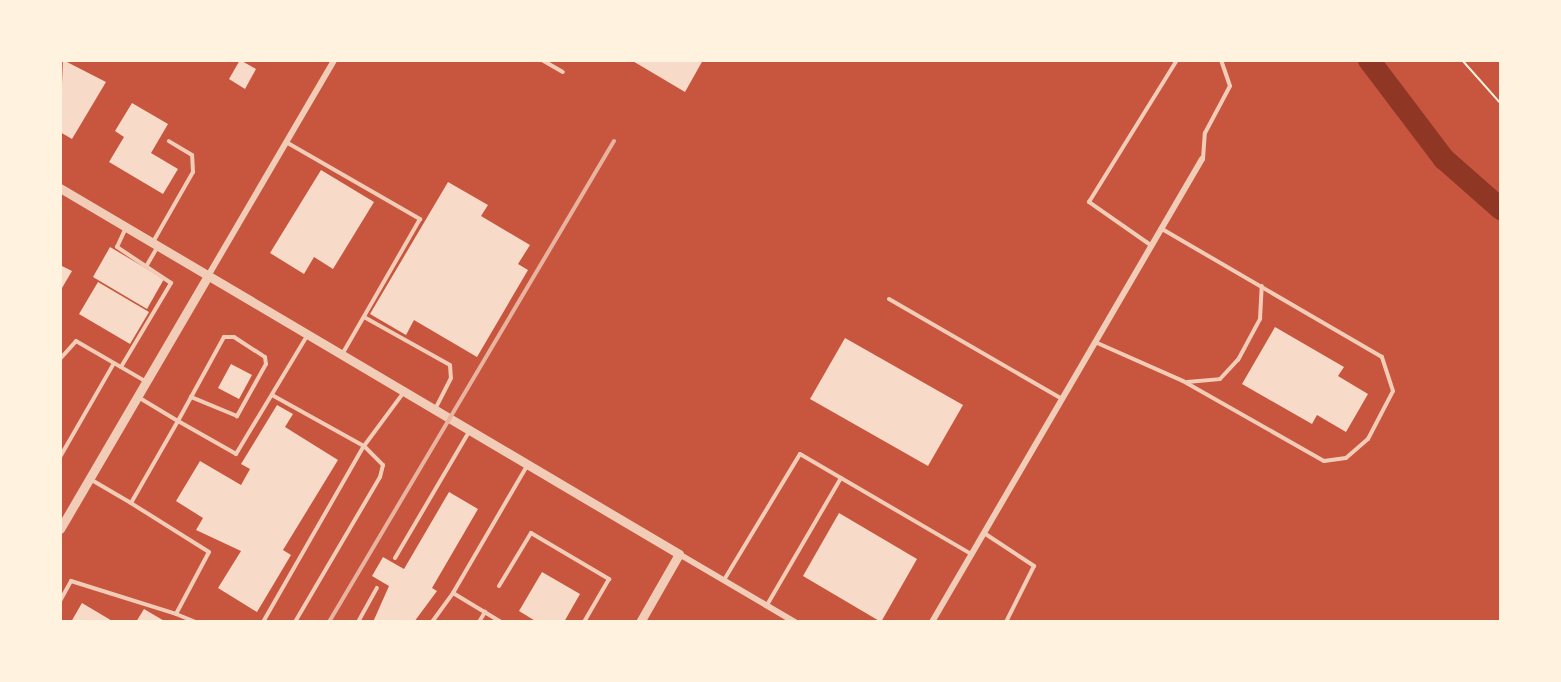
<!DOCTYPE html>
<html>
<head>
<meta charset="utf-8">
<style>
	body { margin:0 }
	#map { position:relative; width:1561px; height:682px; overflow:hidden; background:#c8553d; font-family:"DM Sans",sans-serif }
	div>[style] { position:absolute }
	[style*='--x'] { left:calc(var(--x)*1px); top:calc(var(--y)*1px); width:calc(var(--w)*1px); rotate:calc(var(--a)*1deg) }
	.river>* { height:22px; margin:-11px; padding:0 11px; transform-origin:11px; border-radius:11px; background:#8f3625 }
	.building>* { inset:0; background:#f7dbc8 }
	.path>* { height:2px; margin:-1px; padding:0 1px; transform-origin:1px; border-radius:1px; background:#fff3e0 }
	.service>* { height:4px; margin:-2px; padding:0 2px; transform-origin:2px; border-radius:2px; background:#f1ccb7 }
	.minor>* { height:6px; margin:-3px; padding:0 3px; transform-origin:3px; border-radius:3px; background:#f1ccb7 }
	.tertiary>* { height:9px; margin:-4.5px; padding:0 4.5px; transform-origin:4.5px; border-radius:4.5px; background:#f1ccb7 }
	.rail>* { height:4px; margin:-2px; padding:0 2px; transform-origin:2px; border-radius:2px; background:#e9b49f }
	span { translate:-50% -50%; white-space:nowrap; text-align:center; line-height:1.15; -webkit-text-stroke:4.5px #fff3e0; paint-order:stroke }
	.frame { position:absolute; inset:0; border:62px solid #fff3e0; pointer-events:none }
</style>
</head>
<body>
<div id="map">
	<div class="river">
		<div style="--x:1369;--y:60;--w:124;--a:52.9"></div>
		<div style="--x:1444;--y:159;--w:76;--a:41.3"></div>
	</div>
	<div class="building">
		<div style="clip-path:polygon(63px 60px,106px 82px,72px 139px,60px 132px)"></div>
		<div style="clip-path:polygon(240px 60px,256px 69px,245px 89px,229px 79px)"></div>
		<div style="clip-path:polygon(631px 60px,703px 60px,685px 92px)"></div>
		<div style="clip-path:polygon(132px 103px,168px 124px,151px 153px,178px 169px,163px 194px,109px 162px,124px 137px,115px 131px)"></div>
		<div style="clip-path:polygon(321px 170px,374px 202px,333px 269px,314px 257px,304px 274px,270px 253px)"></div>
		<div style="clip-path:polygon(448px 182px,488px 205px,481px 216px,530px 245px,518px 264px,528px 270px,477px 357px,414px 320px,406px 335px,370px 314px)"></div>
		<div style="clip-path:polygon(110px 247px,164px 279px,147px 309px,93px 277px)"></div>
		<div style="clip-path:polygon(60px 265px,72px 271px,62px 288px,60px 287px)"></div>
		<div style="clip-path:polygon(98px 282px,149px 312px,130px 344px,79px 314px)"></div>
		<div style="clip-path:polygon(1275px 327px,1344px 367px,1338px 376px,1368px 394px,1346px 432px,1317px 415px,1312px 424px,1242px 384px)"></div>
		<div style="clip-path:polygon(845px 338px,963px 405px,928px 466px,810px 399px)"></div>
		<div style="clip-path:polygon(231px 364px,252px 375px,239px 399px,218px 388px)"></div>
		<div style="clip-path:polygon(277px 405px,293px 414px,285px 427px,338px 460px,283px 550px,291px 555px,257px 612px,218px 588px,241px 551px,196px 530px,203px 518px,176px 501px,200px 461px,241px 485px,250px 469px,241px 464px)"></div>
		<div style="clip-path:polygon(449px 492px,478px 509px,432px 588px,437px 591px,414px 622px,373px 622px,389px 586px,372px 576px,383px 557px,404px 569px)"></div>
		<div style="clip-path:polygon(839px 513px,917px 559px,881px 622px,803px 576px)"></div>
		<div style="clip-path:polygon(542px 572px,580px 594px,564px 622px,537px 622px,519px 611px)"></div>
		<div style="clip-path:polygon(82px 603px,114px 622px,71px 622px)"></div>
		<div style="clip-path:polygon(144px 609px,166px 622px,136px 622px)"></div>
	</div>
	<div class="path">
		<div style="--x:1462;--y:60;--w:59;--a:48.4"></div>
	</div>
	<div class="service">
		<div style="--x:542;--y:60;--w:24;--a:30"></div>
		<div style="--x:286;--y:142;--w:155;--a:29.9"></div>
		<div style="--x:420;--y:219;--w:155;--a:119.9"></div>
		<div style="--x:1203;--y:159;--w:26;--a:-86"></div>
		<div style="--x:1205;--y:133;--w:53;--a:-62"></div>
		<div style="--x:1230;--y:86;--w:28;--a:-109"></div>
		<div style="--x:153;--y:242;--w:81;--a:-60.3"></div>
		<div style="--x:193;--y:172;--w:17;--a:-93"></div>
		<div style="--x:192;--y:155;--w:27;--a:-149"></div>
		<div style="--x:1152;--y:246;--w:77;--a:-145.1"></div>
		<div style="--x:1089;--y:202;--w:167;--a:-58.2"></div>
		<div style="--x:147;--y:265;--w:20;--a:-60"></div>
		<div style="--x:889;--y:299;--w:200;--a:30"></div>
		<div style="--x:364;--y:317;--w:98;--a:29.2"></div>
		<div style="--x:450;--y:365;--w:13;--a:86"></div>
		<div style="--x:451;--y:378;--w:35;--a:117"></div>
		<div style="--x:1095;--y:342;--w:96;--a:23.9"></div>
		<div style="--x:1183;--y:381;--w:162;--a:29.6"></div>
		<div style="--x:1324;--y:461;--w:22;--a:-8"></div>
		<div style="--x:1346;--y:458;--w:29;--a:-41"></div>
		<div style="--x:1368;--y:439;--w:54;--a:-62.5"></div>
		<div style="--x:1393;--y:391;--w:36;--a:-108"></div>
		<div style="--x:1382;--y:357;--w:255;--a:-149.8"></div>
		<div style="--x:60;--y:359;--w:24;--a:-48"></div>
		<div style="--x:76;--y:341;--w:80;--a:30.1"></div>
		<div style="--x:121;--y:367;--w:98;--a:-59.2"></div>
		<div style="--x:171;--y:283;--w:65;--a:-146.3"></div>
		<div style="--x:117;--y:247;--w:21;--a:-65"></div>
		<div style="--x:1187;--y:382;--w:33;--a:-5"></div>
		<div style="--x:1220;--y:379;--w:26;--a:-47"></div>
		<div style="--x:1238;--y:360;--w:47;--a:-61.8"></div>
		<div style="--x:1260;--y:319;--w:33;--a:-87"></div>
		<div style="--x:272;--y:395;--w:105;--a:29"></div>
		<div style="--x:364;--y:446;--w:67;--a:-53.5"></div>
		<div style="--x:138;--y:397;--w:47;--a:31"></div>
		<div style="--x:178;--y:421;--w:96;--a:-61.3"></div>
		<div style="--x:224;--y:337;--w:10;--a:0"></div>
		<div style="--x:234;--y:337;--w:37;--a:33"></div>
		<div style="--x:265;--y:357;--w:7;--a:82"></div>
		<div style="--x:266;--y:364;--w:60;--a:119.1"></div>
		<div style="--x:237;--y:416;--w:50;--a:-157.6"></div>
		<div style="--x:60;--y:457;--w:108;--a:-60.1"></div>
		<div style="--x:90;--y:479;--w:48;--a:30.3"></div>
		<div style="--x:131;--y:503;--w:95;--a:-60.2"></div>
		<div style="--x:178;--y:421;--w:67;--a:29.6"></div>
		<div style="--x:236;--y:454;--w:138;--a:-59"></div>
		<div style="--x:984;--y:533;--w:60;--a:33.4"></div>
		<div style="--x:1034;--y:566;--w:63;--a:116.6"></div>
		<div style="--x:395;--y:558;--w:146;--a:-59.6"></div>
		<div style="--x:724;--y:580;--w:147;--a:-58.9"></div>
		<div style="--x:800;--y:454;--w:198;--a:30.3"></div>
		<div style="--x:499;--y:586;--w:62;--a:-58.9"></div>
		<div style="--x:531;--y:533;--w:91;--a:30.5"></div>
		<div style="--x:609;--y:579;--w:50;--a:120.2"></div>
		<div style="--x:60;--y:601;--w:23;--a:-61"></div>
		<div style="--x:71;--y:581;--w:110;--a:17.4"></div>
		<div style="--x:176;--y:614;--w:70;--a:-62"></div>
		<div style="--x:209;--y:552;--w:92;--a:-147.9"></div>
		<div style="--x:767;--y:605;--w:147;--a:-59.8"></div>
		<div style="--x:176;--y:614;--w:22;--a:22"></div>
		<div style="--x:263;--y:622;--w:203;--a:-60.2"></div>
		<div style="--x:364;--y:446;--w:27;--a:45"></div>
		<div style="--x:383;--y:465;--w:12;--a:104"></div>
		<div style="--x:380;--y:477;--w:168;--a:120.4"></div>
		<div style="--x:358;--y:622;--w:39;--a:-61"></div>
		<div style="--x:432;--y:622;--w:36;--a:-54"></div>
		<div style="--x:479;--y:622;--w:12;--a:-59"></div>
		<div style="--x:501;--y:622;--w:56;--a:-148.9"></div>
		<div style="--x:453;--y:593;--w:147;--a:-59.8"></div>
	</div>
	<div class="minor">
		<div style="--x:208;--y:276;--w:250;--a:-59.7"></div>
		<div style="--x:679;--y:554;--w:134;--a:30.4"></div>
		<div style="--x:932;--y:622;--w:536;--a:-59.75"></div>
	</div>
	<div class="tertiary">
		<div style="--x:60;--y:188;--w:719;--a:30.59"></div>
		<div style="--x:679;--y:554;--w:78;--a:119.8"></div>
		<div style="--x:60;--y:529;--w:293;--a:-59.7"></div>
	</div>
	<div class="rail">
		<div style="--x:329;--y:622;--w:559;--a:-59.35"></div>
	</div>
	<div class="frame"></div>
</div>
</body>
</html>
